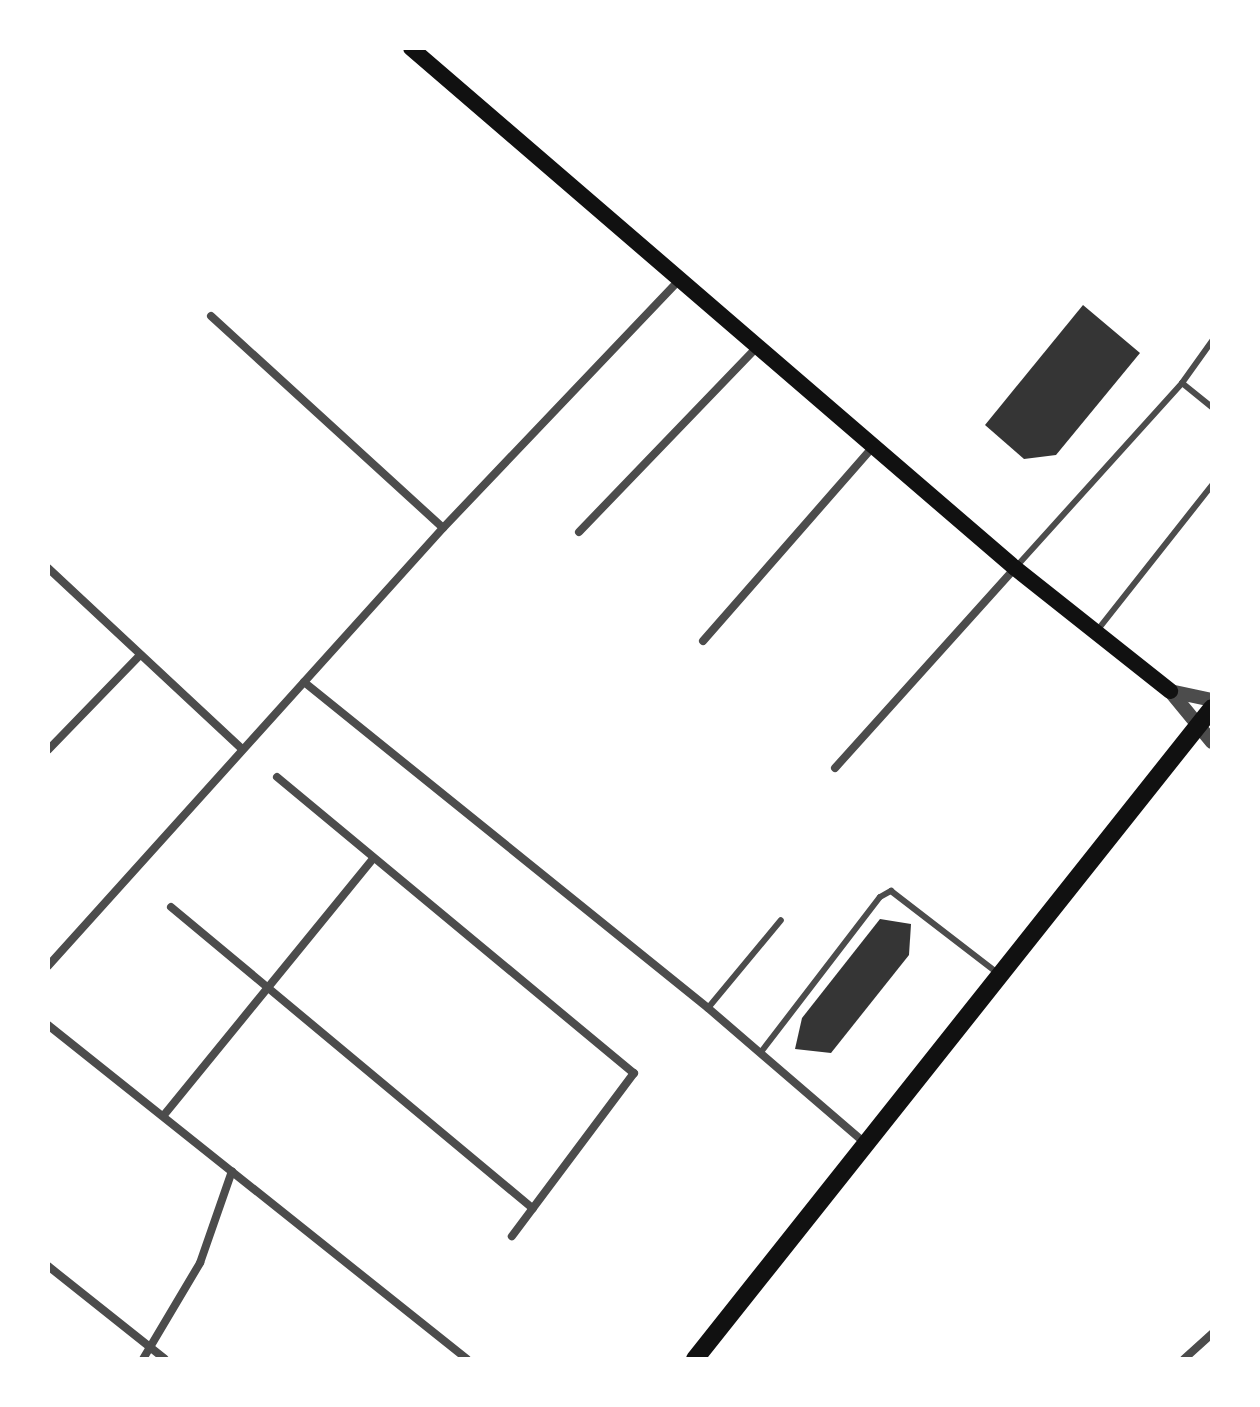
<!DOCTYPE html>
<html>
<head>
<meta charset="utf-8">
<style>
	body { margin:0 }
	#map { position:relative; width:1260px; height:1407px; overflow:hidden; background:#fff; font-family:Barlow,sans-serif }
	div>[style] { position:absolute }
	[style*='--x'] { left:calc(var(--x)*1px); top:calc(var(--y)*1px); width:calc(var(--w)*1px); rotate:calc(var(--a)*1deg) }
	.building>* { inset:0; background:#353535 }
	.service>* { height:6px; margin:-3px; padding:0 3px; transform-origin:3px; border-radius:3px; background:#4c4c4c }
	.minor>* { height:8px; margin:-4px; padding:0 4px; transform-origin:4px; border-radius:4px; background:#4c4c4c }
	.tertiary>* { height:14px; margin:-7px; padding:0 7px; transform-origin:7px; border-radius:7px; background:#4c4c4c }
	.secondary>* { height:16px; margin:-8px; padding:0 8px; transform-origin:8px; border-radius:8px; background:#111 }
	.primary>* { height:18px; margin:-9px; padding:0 9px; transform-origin:9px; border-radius:9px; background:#111 }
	span { translate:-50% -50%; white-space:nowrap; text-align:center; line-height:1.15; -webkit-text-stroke:6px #fff; paint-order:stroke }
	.frame { position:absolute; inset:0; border:50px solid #fff; pointer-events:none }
</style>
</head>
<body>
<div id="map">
	<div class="building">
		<div style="clip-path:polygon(1083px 305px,1140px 353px,1056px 455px,1024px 459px,985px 425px)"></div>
		<div style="clip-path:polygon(880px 919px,911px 924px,909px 955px,831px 1053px,795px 1049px,802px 1018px)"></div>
	</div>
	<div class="service">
		<div style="--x:1182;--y:383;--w:38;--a:39"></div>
		<div style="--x:1015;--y:568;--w:249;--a:-47.9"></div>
		<div style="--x:1182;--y:383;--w:52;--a:-54.5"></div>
		<div style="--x:1096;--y:632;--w:187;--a:-51.7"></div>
		<div style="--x:708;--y:1008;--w:114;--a:-50.3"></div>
		<div style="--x:761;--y:1052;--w:195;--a:-52.5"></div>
		<div style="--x:880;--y:897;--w:13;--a:-29"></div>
		<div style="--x:891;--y:891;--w:133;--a:37.6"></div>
	</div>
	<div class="minor">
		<div style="--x:211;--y:316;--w:314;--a:42.4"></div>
		<div style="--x:579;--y:532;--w:260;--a:-46.1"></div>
		<div style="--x:48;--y:568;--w:265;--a:43"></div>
		<div style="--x:703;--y:641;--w:259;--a:-48.8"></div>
		<div style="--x:304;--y:682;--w:519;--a:38.9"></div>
		<div style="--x:708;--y:1008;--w:207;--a:40.7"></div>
		<div style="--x:48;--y:750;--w:132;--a:-45.9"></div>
		<div style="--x:835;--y:768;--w:269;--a:-48"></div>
		<div style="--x:277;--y:777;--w:464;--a:39.7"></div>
		<div style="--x:634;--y:1073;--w:204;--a:126.8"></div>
		<div style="--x:171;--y:907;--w:471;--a:39.8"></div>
		<div style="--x:48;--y:966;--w:590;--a:-47.96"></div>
		<div style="--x:443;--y:528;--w:345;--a:-46.4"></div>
		<div style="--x:48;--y:1025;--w:536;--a:38.56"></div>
		<div style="--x:164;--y:1115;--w:330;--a:-50.8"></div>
		<div style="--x:48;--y:1266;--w:149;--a:38.5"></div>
		<div style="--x:143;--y:1359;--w:112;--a:-59.3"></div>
		<div style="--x:200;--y:1263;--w:97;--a:-70.8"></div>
		<div style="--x:1184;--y:1359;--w:38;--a:-42"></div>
	</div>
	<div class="tertiary">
		<div style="--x:1170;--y:691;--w:66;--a:50.5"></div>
		<div style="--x:1170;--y:691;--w:43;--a:12.1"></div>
	</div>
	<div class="secondary">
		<div style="--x:411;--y:48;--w:797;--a:40.73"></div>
		<div style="--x:1015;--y:568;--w:198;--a:38.4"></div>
	</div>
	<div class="primary">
		<div style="--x:695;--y:1359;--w:831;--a:-51.54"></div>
	</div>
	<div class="frame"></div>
</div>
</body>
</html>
